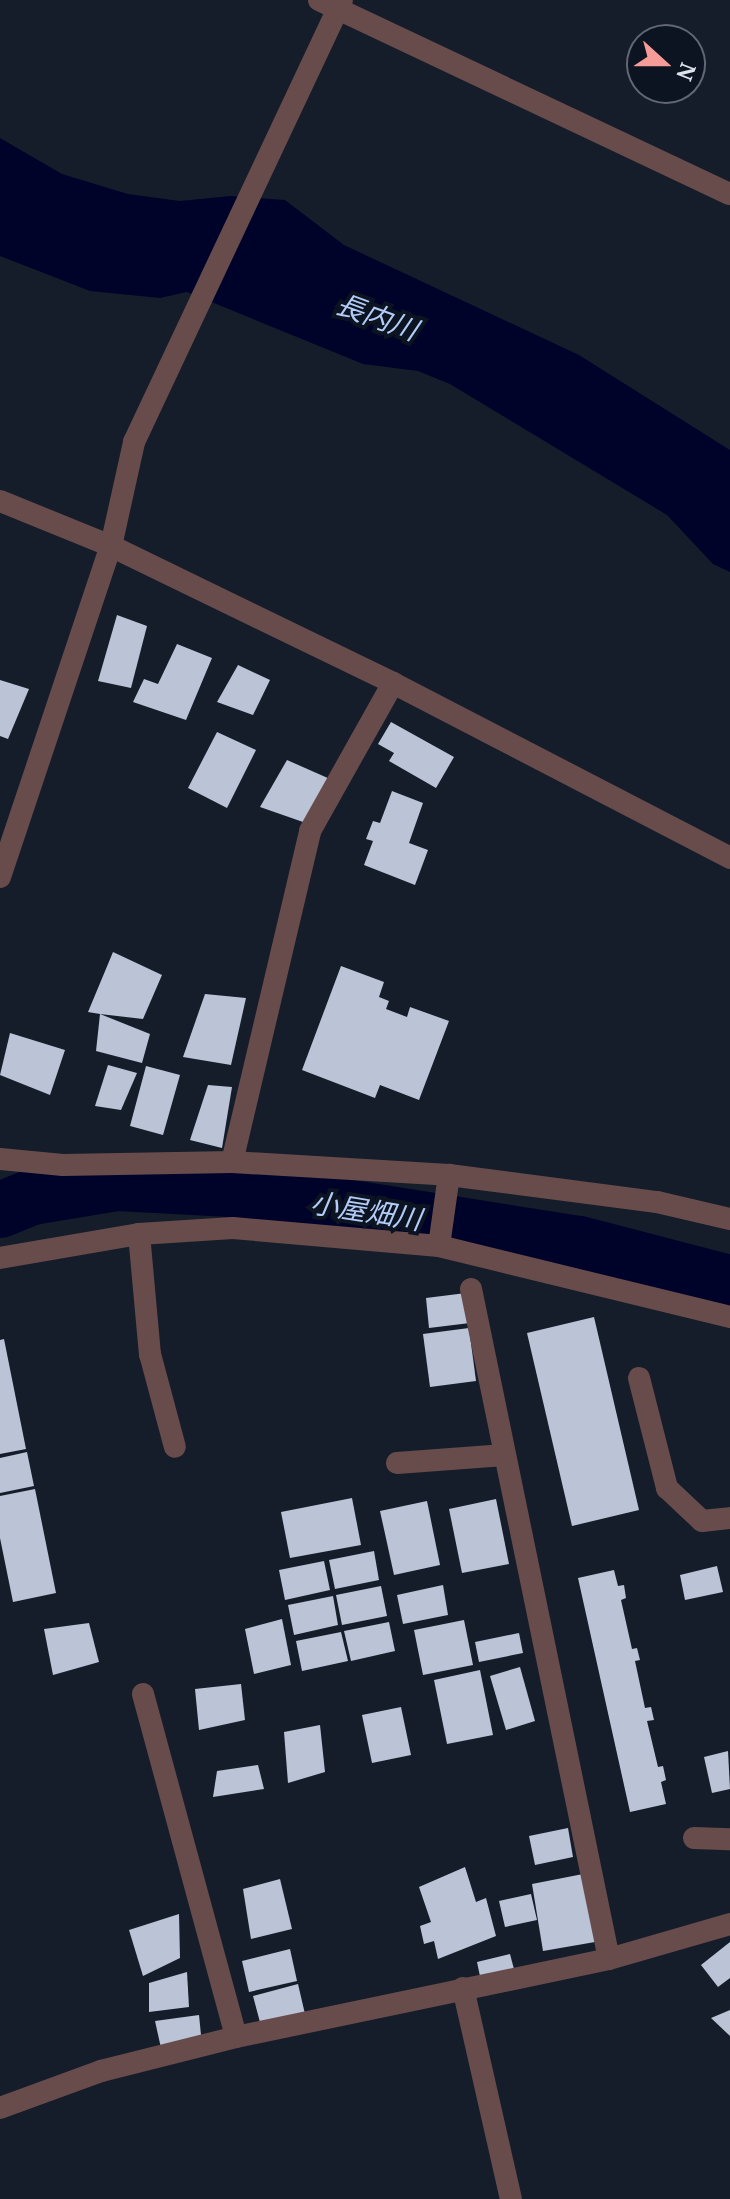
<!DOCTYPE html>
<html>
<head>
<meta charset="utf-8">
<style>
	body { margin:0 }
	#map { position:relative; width:730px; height:2199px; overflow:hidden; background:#161d2a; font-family:"PT Serif","Noto Sans JP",serif }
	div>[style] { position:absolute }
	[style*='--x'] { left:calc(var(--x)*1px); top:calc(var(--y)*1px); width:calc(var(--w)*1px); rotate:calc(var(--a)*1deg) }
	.water>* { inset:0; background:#000329 }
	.river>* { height:56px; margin:-28px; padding:0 28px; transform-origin:28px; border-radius:28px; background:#000329 }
	.building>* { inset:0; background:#bac4d6 }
	.minor>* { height:22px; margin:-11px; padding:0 11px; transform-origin:11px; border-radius:11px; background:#684c4b }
	.tertiary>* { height:22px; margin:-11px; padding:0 11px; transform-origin:11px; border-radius:11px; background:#684c4b }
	span { translate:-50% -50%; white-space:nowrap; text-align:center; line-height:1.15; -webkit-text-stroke:8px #0d1421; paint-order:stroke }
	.water-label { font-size:28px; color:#b2cbf7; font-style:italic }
	.north { position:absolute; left:626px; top:24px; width:80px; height:80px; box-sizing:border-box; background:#0d1421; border:2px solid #616773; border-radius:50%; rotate:111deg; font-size:22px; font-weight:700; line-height:32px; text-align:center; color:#dee4ed }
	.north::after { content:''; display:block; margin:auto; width:28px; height:36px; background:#f59b98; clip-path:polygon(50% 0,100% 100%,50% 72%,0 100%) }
</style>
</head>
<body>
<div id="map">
	<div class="water">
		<div style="clip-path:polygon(0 138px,62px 174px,128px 194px,180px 201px,230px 196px,285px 200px,344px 245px,579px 355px,730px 450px,730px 572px,713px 564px,667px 515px,450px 384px,418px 371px,363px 364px,187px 292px,160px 298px,90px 291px,0 256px)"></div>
	</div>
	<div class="river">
		<div style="--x:0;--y:1210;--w:35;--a:-22"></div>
		<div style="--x:33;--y:1197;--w:86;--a:-9.4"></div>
		<div style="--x:118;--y:1183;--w:113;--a:3"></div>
		<div style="--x:231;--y:1189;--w:353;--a:9"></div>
		<div style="--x:580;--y:1244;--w:155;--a:14.6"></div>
	</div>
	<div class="building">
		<div style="clip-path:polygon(117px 615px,147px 626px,131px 688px,98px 681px)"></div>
		<div style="clip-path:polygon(177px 644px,212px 658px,186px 720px,133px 702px,144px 679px,158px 684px)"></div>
		<div style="clip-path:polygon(238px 665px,270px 680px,253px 715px,217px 702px)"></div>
		<div style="clip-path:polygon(0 680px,29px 689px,8px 739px,0 736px)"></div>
		<div style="clip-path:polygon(391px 722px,454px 757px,436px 788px,389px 761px,394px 753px,378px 744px)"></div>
		<div style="clip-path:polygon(217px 732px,256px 750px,227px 808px,188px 788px)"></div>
		<div style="clip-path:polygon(287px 760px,330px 779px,303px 822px,260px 807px)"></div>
		<div style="clip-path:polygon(392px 791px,423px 803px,409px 843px,428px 850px,415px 885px,364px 865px,373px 841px,366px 839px,373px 821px,380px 823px)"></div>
		<div style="clip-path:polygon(113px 952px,162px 975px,143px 1019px,100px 1014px,150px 1034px,142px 1063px,96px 1051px,100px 1014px,88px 1012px)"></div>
		<div style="clip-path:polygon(341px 966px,384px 982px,379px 997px,389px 1001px,386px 1009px,407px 1017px,410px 1007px,449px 1021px,419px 1100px,380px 1085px,375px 1098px,302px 1070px)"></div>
		<div style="clip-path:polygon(205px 994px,246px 998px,231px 1065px,183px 1057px)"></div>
		<div style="clip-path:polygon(10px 1033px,65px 1050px,50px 1095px,0 1075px)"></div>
		<div style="clip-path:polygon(108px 1065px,137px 1073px,121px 1110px,95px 1106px)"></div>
		<div style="clip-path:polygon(146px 1066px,180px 1075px,163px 1135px,130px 1126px)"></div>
		<div style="clip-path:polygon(208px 1085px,232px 1087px,222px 1148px,190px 1140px)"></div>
		<div style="clip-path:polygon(466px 1293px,470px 1323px,429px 1328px,426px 1298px)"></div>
		<div style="clip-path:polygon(594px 1317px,639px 1510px,572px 1526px,527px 1333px)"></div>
		<div style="clip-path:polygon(469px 1328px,476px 1381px,430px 1387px,423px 1334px)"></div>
		<div style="clip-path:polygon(4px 1339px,26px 1449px,0 1454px,0 1340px)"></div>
		<div style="clip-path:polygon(27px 1452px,34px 1486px,0 1493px,0 1458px)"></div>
		<div style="clip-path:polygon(35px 1489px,56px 1593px,13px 1602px,0 1538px,0 1496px)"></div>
		<div style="clip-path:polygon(352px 1498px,361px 1545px,290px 1558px,281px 1512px)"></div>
		<div style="clip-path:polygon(496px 1499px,509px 1564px,462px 1573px,449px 1509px)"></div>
		<div style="clip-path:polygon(427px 1501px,440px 1565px,394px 1575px,380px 1511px)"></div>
		<div style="clip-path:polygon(374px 1551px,379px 1580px,335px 1589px,329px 1560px)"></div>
		<div style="clip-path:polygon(324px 1561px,330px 1590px,285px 1600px,279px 1570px)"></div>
		<div style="clip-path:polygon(717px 1566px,723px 1592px,685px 1600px,680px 1575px)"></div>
		<div style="clip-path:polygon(614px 1570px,618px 1586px,624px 1585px,626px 1598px,621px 1600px,632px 1649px,637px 1648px,640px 1660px,635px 1661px,645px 1708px,651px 1707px,654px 1720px,647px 1721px,658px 1767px,663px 1766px,666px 1780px,661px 1782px,666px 1804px,630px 1812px,578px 1578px)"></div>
		<div style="clip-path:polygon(443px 1585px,448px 1615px,403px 1624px,397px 1595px)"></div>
		<div style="clip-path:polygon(381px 1586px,387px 1616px,342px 1625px,336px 1595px)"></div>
		<div style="clip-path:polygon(333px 1596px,338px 1625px,294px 1635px,288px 1605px)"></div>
		<div style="clip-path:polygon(282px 1619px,291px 1665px,254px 1674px,245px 1629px)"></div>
		<div style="clip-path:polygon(464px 1620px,473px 1665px,423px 1675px,414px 1630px)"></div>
		<div style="clip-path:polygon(389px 1622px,395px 1651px,351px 1661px,344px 1631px)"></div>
		<div style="clip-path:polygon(89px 1623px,99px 1662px,53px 1675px,44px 1629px)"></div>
		<div style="clip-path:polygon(341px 1632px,348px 1661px,302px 1671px,296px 1641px)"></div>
		<div style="clip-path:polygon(519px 1633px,523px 1653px,479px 1662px,475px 1642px)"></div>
		<div style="clip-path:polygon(520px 1667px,535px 1721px,506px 1730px,490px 1676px)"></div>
		<div style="clip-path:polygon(480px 1670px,493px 1735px,447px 1744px,434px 1680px)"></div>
		<div style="clip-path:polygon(241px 1684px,245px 1720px,199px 1730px,195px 1689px)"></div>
		<div style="clip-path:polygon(401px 1707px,411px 1755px,372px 1763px,362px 1715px)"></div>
		<div style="clip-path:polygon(320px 1725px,325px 1772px,288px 1783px,284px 1732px)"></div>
		<div style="clip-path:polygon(728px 1751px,730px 1789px,712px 1793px,704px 1757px)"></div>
		<div style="clip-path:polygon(258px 1765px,264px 1789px,213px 1797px,217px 1771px)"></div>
		<div style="clip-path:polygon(568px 1828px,573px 1857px,535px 1865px,529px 1836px)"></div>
		<div style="clip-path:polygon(465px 1867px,476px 1902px,486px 1898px,496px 1936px,438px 1959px,434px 1941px,424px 1944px,420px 1926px,431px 1922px,419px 1887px)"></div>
		<div style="clip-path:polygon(583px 1874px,595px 1942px,543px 1951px,532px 1884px)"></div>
		<div style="clip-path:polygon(280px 1879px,292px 1929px,251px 1939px,243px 1889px)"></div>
		<div style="clip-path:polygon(531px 1894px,537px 1920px,505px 1927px,499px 1901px)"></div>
		<div style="clip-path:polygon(179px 1914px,180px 1958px,143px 1976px,129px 1930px)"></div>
		<div style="clip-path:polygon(730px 1942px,730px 1978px,718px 1987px,701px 1965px)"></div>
		<div style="clip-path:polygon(290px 1949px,297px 1981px,249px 1992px,242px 1961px)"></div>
		<div style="clip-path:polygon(510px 1954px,515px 1973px,481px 1981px,477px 1962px)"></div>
		<div style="clip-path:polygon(187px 1972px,189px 2007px,149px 2012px,149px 1983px)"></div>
		<div style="clip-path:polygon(298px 1984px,305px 2014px,261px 2026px,253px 1996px)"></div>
		<div style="clip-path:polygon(730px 2010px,730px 2036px,711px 2018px)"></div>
		<div style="clip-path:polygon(199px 2015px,201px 2035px,161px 2048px,155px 2021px)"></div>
	</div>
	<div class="minor">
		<div style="--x:319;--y:0;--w:454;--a:25.3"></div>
		<div style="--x:0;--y:501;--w:120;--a:22.1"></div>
		<div style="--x:111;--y:546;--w:314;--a:25.9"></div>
		<div style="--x:393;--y:683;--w:380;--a:27.4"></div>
		<div style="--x:0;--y:877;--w:349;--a:-71.5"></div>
		<div style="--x:111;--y:546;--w:107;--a:-77.5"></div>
		<div style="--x:134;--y:442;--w:488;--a:-64.8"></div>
		<div style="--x:0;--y:1159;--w:63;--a:5.4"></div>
		<div style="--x:63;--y:1165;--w:169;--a:-1"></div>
		<div style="--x:232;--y:1162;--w:217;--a:3.4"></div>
		<div style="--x:449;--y:1175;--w:210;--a:7.4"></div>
		<div style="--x:657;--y:1202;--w:75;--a:13.1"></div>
		<div style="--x:232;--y:1162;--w:340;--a:-76.7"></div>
		<div style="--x:310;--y:831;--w:170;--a:-60.7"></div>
		<div style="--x:139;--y:1234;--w:121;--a:84.8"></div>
		<div style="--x:150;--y:1354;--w:96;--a:75"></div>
		<div style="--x:439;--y:1246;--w:72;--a:-82"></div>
		<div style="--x:471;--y:1289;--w:684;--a:78.36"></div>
		<div style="--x:639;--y:1378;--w:114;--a:75.7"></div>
		<div style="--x:667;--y:1488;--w:48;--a:43.3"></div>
		<div style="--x:702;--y:1521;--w:28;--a:-6"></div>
		<div style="--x:397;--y:1463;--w:108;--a:-4.2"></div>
		<div style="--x:143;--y:1694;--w:355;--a:74.8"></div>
		<div style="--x:694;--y:1838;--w:36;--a:2"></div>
		<div style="--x:463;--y:1988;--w:216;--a:77.2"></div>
		<div style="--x:0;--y:2108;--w:108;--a:-20.1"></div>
		<div style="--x:101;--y:2071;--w:139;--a:-14.1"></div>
		<div style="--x:236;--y:2037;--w:381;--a:-11.8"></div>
		<div style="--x:609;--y:1959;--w:126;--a:-16.1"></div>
	</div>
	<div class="tertiary">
		<div style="--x:0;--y:1258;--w:141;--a:-9.8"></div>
		<div style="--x:139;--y:1234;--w:94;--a:-3.7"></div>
		<div style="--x:233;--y:1228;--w:207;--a:5"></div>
		<div style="--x:439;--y:1246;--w:300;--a:13.7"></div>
	</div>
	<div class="water-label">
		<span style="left:377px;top:317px;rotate:20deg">長内川</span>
		<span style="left:366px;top:1211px;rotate:9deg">小屋畑川</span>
	</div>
	<div class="north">N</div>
</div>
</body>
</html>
